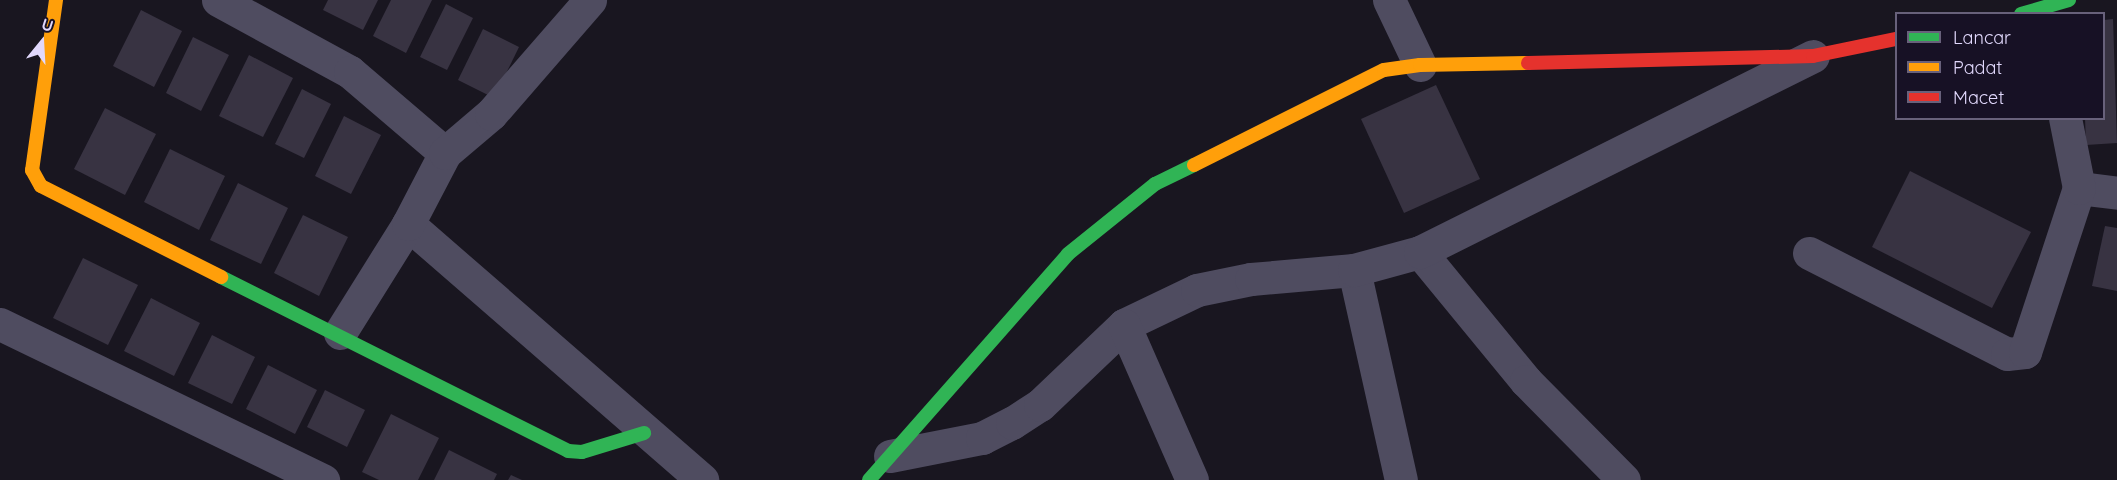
<!DOCTYPE html>
<html>
<head>
<meta charset="utf-8">
<style>
	body { margin:0 }
	#map { position:relative; width:2117px; height:480px; overflow:hidden; background:#191620; font-family:Quicksand,sans-serif }
	div>[style] { position:absolute }
	[style*='--x'] { left:calc(var(--x)*1px); top:calc(var(--y)*1px); width:calc(var(--w)*1px); rotate:calc(var(--a)*1deg) }
	.building>* { inset:0; background:#383342 }
	.street>* { height:33px; margin:-16.5px; padding:0 16.5px; transform-origin:16.5px; border-radius:16.5px; background:#4f4c60 }
	.fast>* { height:14px; margin:-7px; padding:0 7px; transform-origin:7px; border-radius:7px; background:#30b455 }
	.slow>* { height:14px; margin:-7px; padding:0 7px; transform-origin:7px; border-radius:7px; background:#ff9f0a }
	.jam>* { height:14px; margin:-7px; padding:0 7px; transform-origin:7px; border-radius:7px; background:#e5322d }
	span { translate:-50% -50%; white-space:nowrap; text-align:center; line-height:1.15; -webkit-text-stroke:4.5px #171125; paint-order:stroke }
	.legend { position:absolute; left:1895px; top:12px; width:210px; height:108px; box-sizing:border-box; background:#171125; border:2px solid #68617b; margin:0; padding:8px 10px; list-style:none; font-size:18px; color:#e1d8fc }
	.legend li { display:flex; align-items:center; gap:12px; height:30px }
	.legend b { width:30px; border:2px solid #68617b }
	.north { position:absolute; left:12px; top:12px; width:60px; height:60px; -webkit-text-stroke:4px #171125; paint-order:stroke; rotate:18deg; font-size:16px; font-weight:700; line-height:24px; text-align:center; color:#e1d8fc }
	.north::after { content:''; display:block; margin:auto; width:21px; height:27px; background:#e1d8fc; clip-path:polygon(50% 0,100% 100%,50% 72%,0 100%) }
</style>
</head>
<body>
<div id="map">
	<div class="building">
		<div style="clip-path:polygon(328px 0,378px 0,363px 30px,323px 10px)"></div>
		<div style="clip-path:polygon(391px 0,432px 0,406px 53px,373px 36px)"></div>
		<div style="clip-path:polygon(446px 4px,473px 18px,447px 70px,420px 57px)"></div>
		<div style="clip-path:polygon(141px 10px,182px 31px,154px 87px,113px 66px)"></div>
		<div style="clip-path:polygon(2113px 19px,2117px 143px,2086px 145px,2085px 118px,2104px 118px,2104px 20px)"></div>
		<div style="clip-path:polygon(483px 29px,519px 47px,494px 98px,458px 80px)"></div>
		<div style="clip-path:polygon(193px 37px,229px 55px,201px 111px,166px 93px)"></div>
		<div style="clip-path:polygon(249px 55px,293px 78px,263px 137px,219px 116px)"></div>
		<div style="clip-path:polygon(1436px 85px,1480px 179px,1404px 213px,1361px 119px)"></div>
		<div style="clip-path:polygon(302px 89px,331px 104px,304px 158px,275px 144px)"></div>
		<div style="clip-path:polygon(105px 108px,156px 134px,125px 195px,74px 169px)"></div>
		<div style="clip-path:polygon(344px 116px,381px 135px,351px 194px,315px 176px)"></div>
		<div style="clip-path:polygon(170px 149px,225px 176px,199px 230px,144px 202px)"></div>
		<div style="clip-path:polygon(1910px 171px,2031px 232px,1992px 308px,1872px 247px)"></div>
		<div style="clip-path:polygon(238px 183px,288px 208px,261px 264px,210px 240px)"></div>
		<div style="clip-path:polygon(303px 215px,348px 237px,319px 296px,274px 273px)"></div>
		<div style="clip-path:polygon(2105px 226px,2117px 228px,2117px 291px,2092px 286px)"></div>
		<div style="clip-path:polygon(83px 258px,138px 285px,108px 345px,53px 318px)"></div>
		<div style="clip-path:polygon(151px 298px,200px 323px,174px 376px,124px 351px)"></div>
		<div style="clip-path:polygon(212px 335px,255px 357px,232px 404px,188px 383px)"></div>
		<div style="clip-path:polygon(268px 365px,317px 390px,295px 434px,246px 409px)"></div>
		<div style="clip-path:polygon(325px 390px,365px 410px,347px 447px,307px 427px)"></div>
		<div style="clip-path:polygon(391px 414px,439px 438px,418px 480px,379px 480px,362px 472px)"></div>
		<div style="clip-path:polygon(449px 450px,497px 474px,494px 480px,434px 480px)"></div>
		<div style="clip-path:polygon(511px 475px,522px 480px,508px 480px)"></div>
	</div>
	<div class="street">
		<div style="--x:218;--y:0;--w:150;--a:28.6"></div>
		<div style="--x:350;--y:72;--w:125;--a:40.5"></div>
		<div style="--x:1389;--y:0;--w:72;--a:64.5"></div>
		<div style="--x:2079;--y:188;--w:38;--a:7"></div>
		<div style="--x:408;--y:224;--w:390;--a:41"></div>
		<div style="--x:1420;--y:252;--w:167;--a:50.6"></div>
		<div style="--x:1526;--y:381;--w:139;--a:45.3"></div>
		<div style="--x:1809;--y:253;--w:222;--a:27"></div>
		<div style="--x:2007;--y:354;--w:18;--a:-6"></div>
		<div style="--x:2025;--y:352;--w:173;--a:-71.8"></div>
		<div style="--x:2079;--y:188;--w:71;--a:-101.3"></div>
		<div style="--x:1354;--y:270;--w:215;--a:77.4"></div>
		<div style="--x:0;--y:324;--w:359;--a:25.8"></div>
		<div style="--x:1124;--y:325;--w:81;--a:-25.6"></div>
		<div style="--x:1197;--y:290;--w:55;--a:-11.5"></div>
		<div style="--x:1251;--y:279;--w:103;--a:-5"></div>
		<div style="--x:1354;--y:270;--w:68;--a:-15.3"></div>
		<div style="--x:1420;--y:252;--w:439;--a:-26.5"></div>
		<div style="--x:340;--y:333;--w:128;--a:-58"></div>
		<div style="--x:408;--y:224;--w:80;--a:-62.5"></div>
		<div style="--x:445;--y:153;--w:60;--a:-40.3"></div>
		<div style="--x:491;--y:114;--w:151;--a:-49"></div>
		<div style="--x:890;--y:456;--w:94;--a:-11.1"></div>
		<div style="--x:982;--y:438;--w:34;--a:-27"></div>
		<div style="--x:1012;--y:423;--w:33;--a:-33"></div>
		<div style="--x:1040;--y:405;--w:116;--a:-43.6"></div>
		<div style="--x:1124;--y:325;--w:169;--a:66.3"></div>
	</div>
	<div class="fast">
		<div style="--x:2021;--y:14;--w:50;--a:-16.3"></div>
		<div style="--x:221;--y:277;--w:388;--a:26.6"></div>
		<div style="--x:568;--y:451;--w:14;--a:4"></div>
		<div style="--x:582;--y:452;--w:65;--a:-17"></div>
		<div style="--x:869;--y:480;--w:301;--a:-48.6"></div>
		<div style="--x:1068;--y:254;--w:112;--a:-38.8"></div>
		<div style="--x:1155;--y:184;--w:43;--a:-26"></div>
	</div>
	<div class="slow">
		<div style="--x:56;--y:0;--w:172;--a:98"></div>
		<div style="--x:32;--y:170;--w:18;--a:61"></div>
		<div style="--x:41;--y:186;--w:202;--a:26.8"></div>
		<div style="--x:1194;--y:165;--w:212;--a:-26.6"></div>
		<div style="--x:1384;--y:70;--w:36;--a:-8"></div>
		<div style="--x:1420;--y:65;--w:108;--a:-1.1"></div>
	</div>
	<div class="jam">
		<div style="--x:1528;--y:63;--w:285;--a:-1.4"></div>
		<div style="--x:1813;--y:56;--w:85;--a:-11.6"></div>
	</div>
	<ul class="legend">
	<li><b style="height:8px;background:#30b455"></b>Lancar</li>
	<li><b style="height:8px;background:#ff9f0a"></b>Padat</li>
	<li><b style="height:8px;background:#e5322d"></b>Macet</li>
	</ul>
	<div class="north">U</div>
</div>
</body>
</html>
